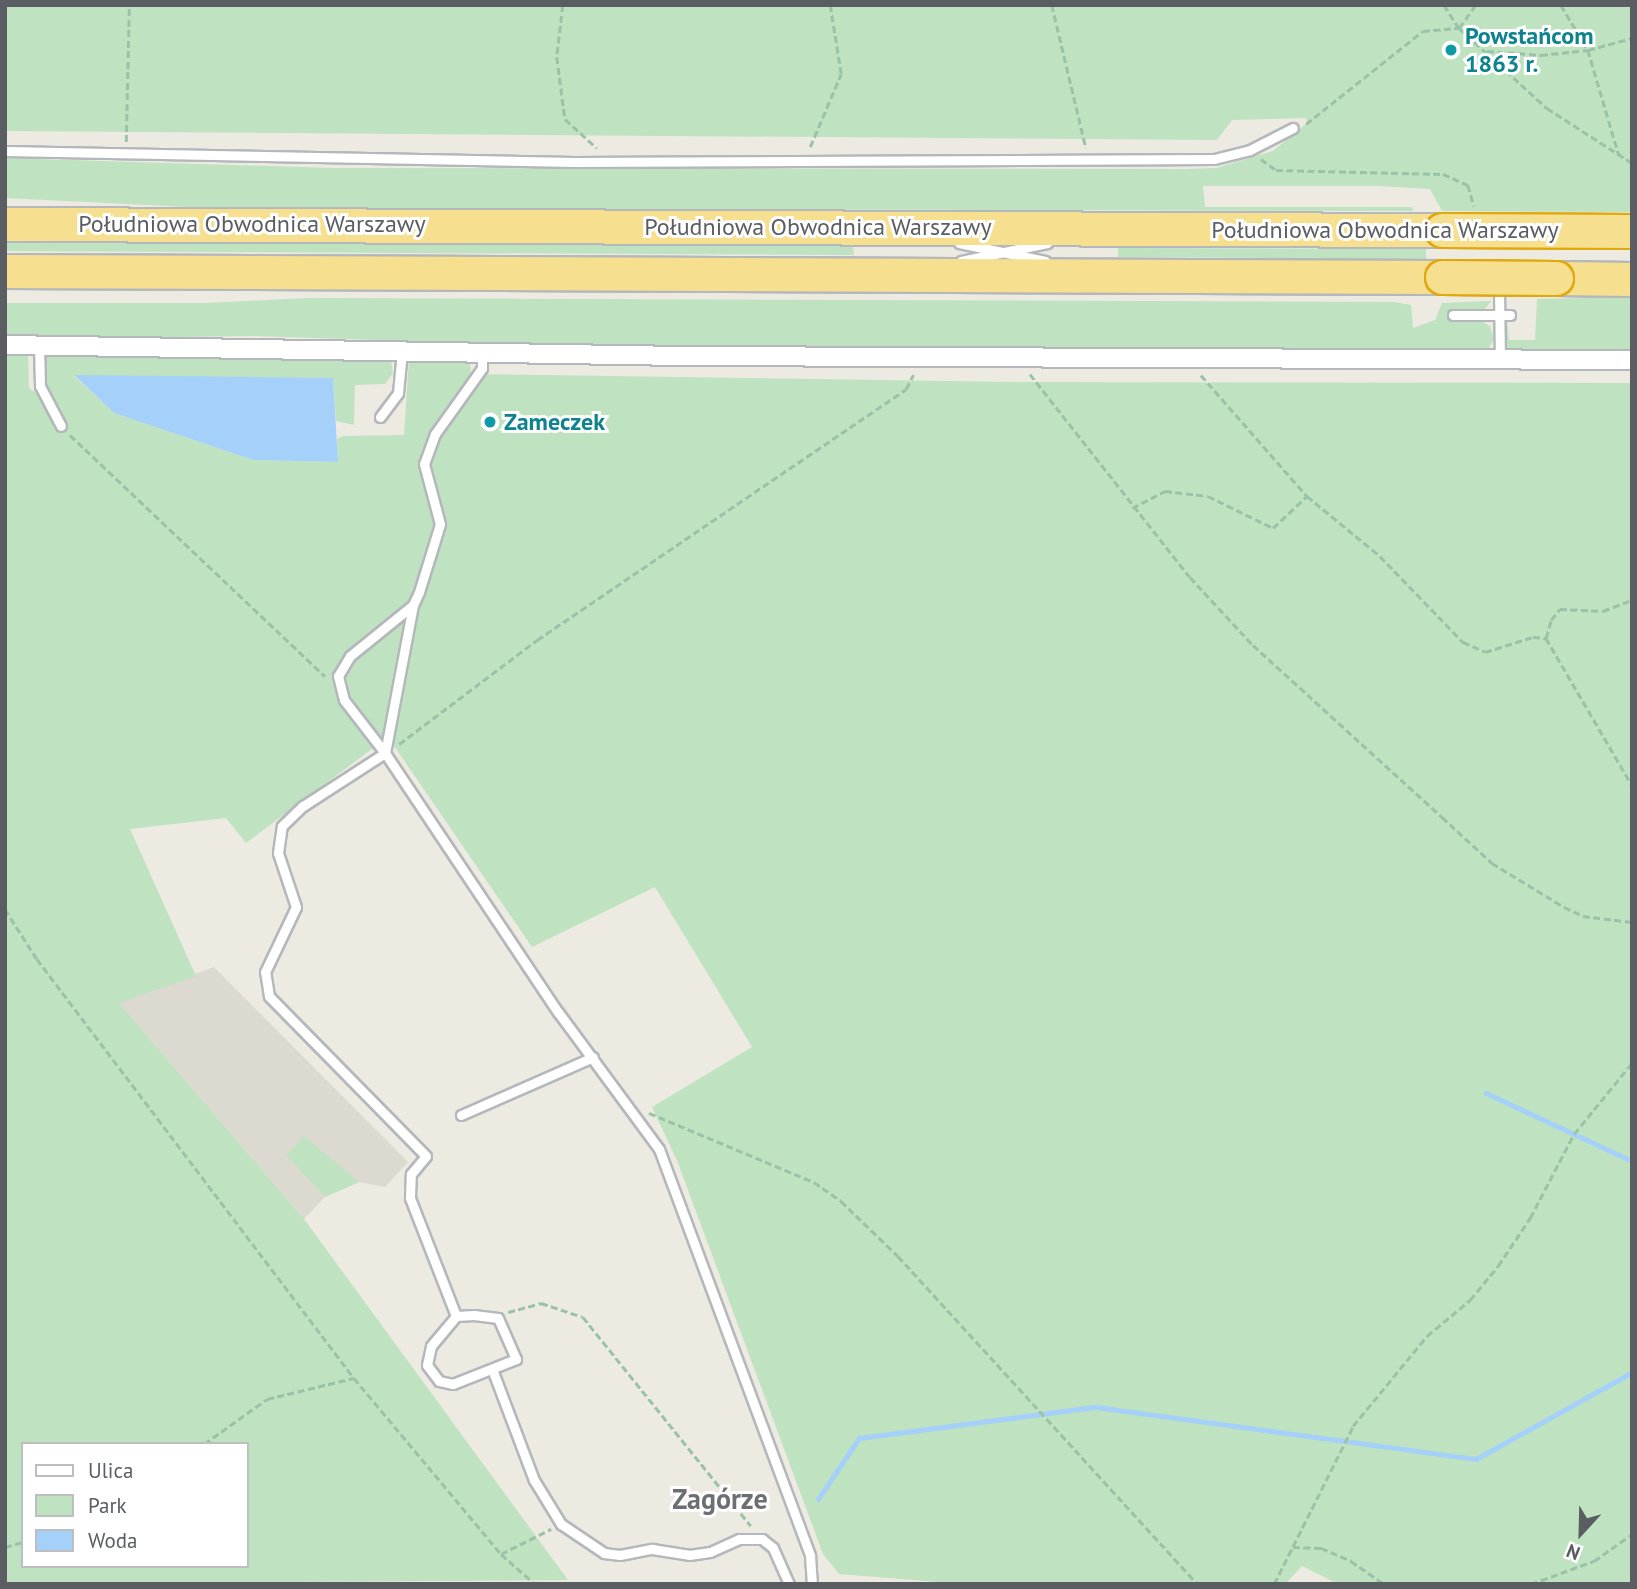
<!DOCTYPE html>
<html>
<head>
<meta charset="utf-8">
<style>
	body { margin:0 }
	#map { position:relative; width:1637px; height:1589px; overflow:hidden; background:#eceae1; font-family:"PT Sans",sans-serif }
	div>[style] { position:absolute }
	[style*='--x'] { left:calc(var(--x)*1px); top:calc(var(--y)*1px); width:calc(var(--w)*1px); rotate:calc(var(--a)*1deg) }
	.education>* { inset:0; background:#dcd9d0 }
	.green>* { inset:0; background:#bfe2c1 }
	.water>* { inset:0; background:#a4d0f9 }
	.stream>* { height:5px; margin:-2.5px; padding:0 2.5px; transform-origin:2.5px; border-radius:2.5px; background:#a4d0f9 }
	.path>* { height:2.5px; margin-top:-1.25px; transform-origin:0; background:repeating-linear-gradient(90deg,#99c2a7 0 7px,transparent 0 10.5px) }
	.roads { filter:drop-shadow(2px 0 #b4b7bb) drop-shadow(-2px 0 #b4b7bb) drop-shadow(0 2px #b4b7bb) drop-shadow(0 -2px #b4b7bb) }
	.lane>* { height:9px; margin:-4.5px; padding:0 4.5px; transform-origin:4.5px; border-radius:4.5px; background:#fff }
	.street>* { height:18px; margin:-9px; padding:0 9px; transform-origin:9px; border-radius:9px; background:#fff }
	.highway>* { height:33px; margin:-16.5px; padding:0 16.5px; transform-origin:16.5px; border-radius:16.5px; background:#f6e08f }
	.bridges { filter:drop-shadow(2px 0 #dfa80e) drop-shadow(-2px 0 #dfa80e) drop-shadow(0 2px #dfa80e) drop-shadow(0 -2px #dfa80e) }
	.highway-bridge>* { height:33px; margin:-16.5px; padding:0 16.5px; transform-origin:16.5px; border-radius:16.5px; background:#f6e08f }
	.dots>* { width:19px; height:19px; translate:-50% -50%; box-sizing:border-box; border:4px solid #fff; border-radius:50% }
	span { translate:-50% -50%; white-space:nowrap; text-align:center; line-height:1.15; -webkit-text-stroke:6px #fff; paint-order:stroke }
	.culture-label { font-size:24px; color:#0d838f; font-weight:700 }
	.left { translate:0 -50%; text-align:left }
	.street-label { font-size:24px; color:#5a5d61 }
	.quarter-label { font-size:28px; color:#6b6f73; font-weight:700 }
	.frame { position:absolute; inset:0; border:7px solid #5a5d61; pointer-events:none }
	.legend { position:absolute; left:21px; top:1442px; width:228px; height:126px; box-sizing:border-box; background:#fff; border:2px solid #bdbec0; margin:0; padding:9px 12px; list-style:none; font-size:21px; color:#5a5d61 }
	.legend li { display:flex; align-items:center; gap:14px; height:35px }
	.legend b { width:35px; border:2px solid #bdbec0 }
	.north { position:absolute; left:1546px; top:1498px; width:70px; height:70px; -webkit-text-stroke:5px #fff; paint-order:stroke; rotate:202deg; font-size:19px; font-weight:700; line-height:28px; text-align:center; color:#5a5d61 }
	.north::after { content:''; display:block; margin:auto; width:24px; height:32px; background:#5a5d61; clip-path:polygon(50% 0,100% 100%,50% 72%,0 100%) }
</style>
</head>
<body>
<div id="map">
	<div class="education">
		<div style="clip-path:polygon(214px 967px,408px 1162px,385px 1187px,359px 1182px,325px 1197px,304px 1219px,118px 1002px)"></div>
	</div>
	<div class="green">
		<div style="clip-path:polygon(5px 5px,1632px 5px,1632px 212px,1442px 211px,1430px 189px,1379px 186px,1203px 186px,1205px 207px,1412px 207px,1413px 211px,207px 208px,5px 198px,5px 158px,332px 168px,1187px 169px,1216px 168px,1273px 151px,1307px 123px,1306px 118px,1232px 120px,1217px 140px,5px 131px)"></div>
		<div style="clip-path:polygon(5px 243px,853px 245px,854px 255px,5px 251px)"></div>
		<div style="clip-path:polygon(1118px 248px,1426px 249px,1426px 259px,1118px 257px)"></div>
		<div style="clip-path:polygon(1632px 297px,1632px 352px,1508px 351px,1504px 347px,1502px 330px,1507px 322px,1509px 340px,1535px 340px,1537px 299px)"></div>
		<div style="clip-path:polygon(308px 298px,1394px 302px,1411px 305px,1413px 328px,1435px 320px,1442px 303px,1491px 301px,1477px 319px,1490px 326px,1494px 339px,1486px 353px,598px 347px,254px 336px,5px 339px,5px 303px,206px 303px)"></div>
		<div style="clip-path:polygon(evenodd,53px 352px,386px 355px,391px 361px,393px 373px,385px 384px,355px 385px,354px 425px,336px 421px,333px 378px,74px 376px,114px 413px,253px 460px,338px 462px,337px 439px,343px 436px,404px 435px,409px 359px,469px 357px,471px 374px,1012px 382px,1632px 383px,1632px 1584px,1338px 1584px,1302px 1566px,1285px 1584px,962px 1584px,839px 1574px,823px 1554px,678px 1163px,652px 1107px,752px 1047px,655px 887px,532px 947px,388px 737px,246px 843px,226px 818px,130px 829px,196px 976px,119px 1003px,304px 1219px,568px 1580px,5px 1584px,5px 354px,28px 355px,29px 388px,53px 406px,43px 372px,45px 357px,53px 352px,23px 1444px,247px 1444px,247px 1566px,23px 1566px,23px 1444px)"></div>
		<div style="clip-path:polygon(304px 1136px,359px 1182px,325px 1197px,286px 1155px)"></div>
	</div>
	<div class="water">
		<div style="clip-path:polygon(74px 375px,333px 378px,338px 462px,253px 460px,114px 413px)"></div>
	</div>
	<div class="stream">
		<div style="--x:1486;--y:1093;--w:161;--a:25"></div>
		<div style="--x:818;--y:1499;--w:73;--a:-56.1"></div>
		<div style="--x:859;--y:1438;--w:239;--a:-7.5"></div>
		<div style="--x:1096;--y:1407;--w:384;--a:7.8"></div>
		<div style="--x:1476;--y:1459;--w:179;--a:-29.1"></div>
	</div>
	<div class="path">
		<div style="--x:563;--y:5;--w:52;--a:96.6"></div>
		<div style="--x:557;--y:57;--w:63;--a:82.6"></div>
		<div style="--x:565;--y:119;--w:43;--a:42.2"></div>
		<div style="--x:1052;--y:5;--w:147;--a:76.6"></div>
		<div style="--x:1444;--y:5;--w:27;--a:57"></div>
		<div style="--x:1459;--y:28;--w:119;--a:42.3"></div>
		<div style="--x:1547;--y:108;--w:101;--a:32.9"></div>
		<div style="--x:1561;--y:5;--w:52;--a:59"></div>
		<div style="--x:1588;--y:50;--w:109;--a:73.6"></div>
		<div style="--x:1487;--y:51;--w:54;--a:4.2"></div>
		<div style="--x:1541;--y:55;--w:47;--a:-6.1"></div>
		<div style="--x:1588;--y:50;--w:46;--a:-15.3"></div>
		<div style="--x:1306;--y:124;--w:149;--a:-38.5"></div>
		<div style="--x:1423;--y:31;--w:36;--a:-5"></div>
		<div style="--x:1459;--y:28;--w:29;--a:-54"></div>
		<div style="--x:126;--y:142;--w:137;--a:-88.7"></div>
		<div style="--x:810;--y:147;--w:79;--a:-67"></div>
		<div style="--x:841;--y:74;--w:70;--a:-99.1"></div>
		<div style="--x:1261;--y:159;--w:19;--a:36"></div>
		<div style="--x:1276;--y:170;--w:167;--a:1.4"></div>
		<div style="--x:1443;--y:174;--w:27;--a:24"></div>
		<div style="--x:1468;--y:185;--w:22;--a:74"></div>
		<div style="--x:1030;--y:374;--w:258;--a:51.8"></div>
		<div style="--x:1190;--y:577;--w:93;--a:47.2"></div>
		<div style="--x:1253;--y:645;--w:256;--a:42.3"></div>
		<div style="--x:1442;--y:817;--w:68;--a:42.6"></div>
		<div style="--x:1492;--y:863;--w:84;--a:31.4"></div>
		<div style="--x:1564;--y:907;--w:21;--a:25"></div>
		<div style="--x:1583;--y:916;--w:49;--a:7"></div>
		<div style="--x:1201;--y:375;--w:161;--a:48.8"></div>
		<div style="--x:1307;--y:496;--w:94;--a:39.4"></div>
		<div style="--x:1380;--y:556;--w:120;--a:46"></div>
		<div style="--x:1463;--y:642;--w:24;--a:24"></div>
		<div style="--x:1485;--y:652;--w:50;--a:-17.4"></div>
		<div style="--x:1533;--y:637;--w:13;--a:4"></div>
		<div style="--x:1546;--y:638;--w:170;--a:59.7"></div>
		<div style="--x:70;--y:435;--w:351;--a:43.4"></div>
		<div style="--x:1132;--y:508;--w:37;--a:-27"></div>
		<div style="--x:1165;--y:491;--w:43;--a:6.6"></div>
		<div style="--x:1208;--y:496;--w:72;--a:26.2"></div>
		<div style="--x:1273;--y:528;--w:47;--a:-43.3"></div>
		<div style="--x:1546;--y:638;--w:19;--a:-74"></div>
		<div style="--x:1551;--y:620;--w:14;--a:-51"></div>
		<div style="--x:1560;--y:609;--w:43;--a:2.7"></div>
		<div style="--x:1603;--y:611;--w:31;--a:-21"></div>
		<div style="--x:399;--y:744;--w:173;--a:-37"></div>
		<div style="--x:537;--y:640;--w:446;--a:-34.2"></div>
		<div style="--x:906;--y:389;--w:16;--a:-63"></div>
		<div style="--x:5;--y:909;--w:59;--a:57.4"></div>
		<div style="--x:37;--y:959;--w:525;--a:52.89"></div>
		<div style="--x:354;--y:1378;--w:229;--a:50.1"></div>
		<div style="--x:501;--y:1554;--w:45;--a:41.4"></div>
		<div style="--x:649;--y:1113;--w:179;--a:22.7"></div>
		<div style="--x:814;--y:1182;--w:33;--a:35"></div>
		<div style="--x:841;--y:1201;--w:79;--a:44"></div>
		<div style="--x:898;--y:1256;--w:445;--a:47.6"></div>
		<div style="--x:508;--y:1312;--w:34;--a:-15"></div>
		<div style="--x:541;--y:1303;--w:44;--a:18.4"></div>
		<div style="--x:583;--y:1317;--w:268;--a:51.2"></div>
		<div style="--x:204;--y:1444;--w:77;--a:-35.5"></div>
		<div style="--x:267;--y:1399;--w:89;--a:-13.6"></div>
		<div style="--x:5;--y:1547;--w:19;--a:-16"></div>
		<div style="--x:1293;--y:1547;--w:28;--a:2"></div>
		<div style="--x:1321;--y:1548;--w:33;--a:23"></div>
		<div style="--x:1351;--y:1561;--w:40;--a:34.9"></div>
		<div style="--x:501;--y:1554;--w:56;--a:-26.6"></div>
		<div style="--x:1274;--y:1584;--w:177;--a:-63.4"></div>
		<div style="--x:1353;--y:1426;--w:117;--a:-50.6"></div>
		<div style="--x:1427;--y:1336;--w:56;--a:-39.9"></div>
		<div style="--x:1470;--y:1300;--w:44;--a:-50.5"></div>
		<div style="--x:1498;--y:1266;--w:58;--a:-56.3"></div>
		<div style="--x:1530;--y:1218;--w:95;--a:-62.4"></div>
		<div style="--x:1574;--y:1134;--w:92;--a:-50.8"></div>
		<div style="--x:1531;--y:1584;--w:67;--a:-20.1"></div>
		<div style="--x:1594;--y:1561;--w:47;--a:-35.4"></div>
	</div>
	<div class="roads">
		<div class="lane">
			<div style="--x:5;--y:151;--w:569;--a:1.11"></div>
			<div style="--x:574;--y:162;--w:640;--a:-0.27"></div>
			<div style="--x:1214;--y:159;--w:37;--a:-14"></div>
			<div style="--x:1250;--y:150;--w:48;--a:-27.1"></div>
			<div style="--x:959;--y:243;--w:88;--a:11.8"></div>
			<div style="--x:961;--y:261;--w:88;--a:-11.8"></div>
			<div style="--x:1499;--y:290;--w:70;--a:89.2"></div>
			<div style="--x:1453;--y:315;--w:57;--a:0"></div>
			<div style="--x:39;--y:345;--w:41;--a:88.6"></div>
			<div style="--x:40;--y:386;--w:45;--a:62.3"></div>
			<div style="--x:380;--y:417;--w:30;--a:-53"></div>
			<div style="--x:398;--y:393;--w:42;--a:-84.6"></div>
			<div style="--x:413;--y:605;--w:151;--a:100.7"></div>
			<div style="--x:385;--y:753;--w:311;--a:56.3"></div>
			<div style="--x:558;--y:1012;--w:170;--a:53.6"></div>
			<div style="--x:659;--y:1149;--w:434;--a:69.6"></div>
			<div style="--x:810;--y:1556;--w:28;--a:86"></div>
			<div style="--x:461;--y:1115;--w:144;--a:-23.7"></div>
			<div style="--x:474;--y:1315;--w:24;--a:7"></div>
			<div style="--x:498;--y:1318;--w:45;--a:66.3"></div>
			<div style="--x:516;--y:1359;--w:68;--a:158.4"></div>
			<div style="--x:453;--y:1384;--w:14;--a:-168"></div>
			<div style="--x:439;--y:1381;--w:20;--a:-127"></div>
			<div style="--x:427;--y:1365;--w:19;--a:-78"></div>
			<div style="--x:431;--y:1346;--w:39;--a:-50"></div>
			<div style="--x:456;--y:1316;--w:18;--a:-3"></div>
			<div style="--x:456;--y:1316;--w:127;--a:-111.3"></div>
			<div style="--x:410;--y:1198;--w:24;--a:-88"></div>
			<div style="--x:411;--y:1174;--w:23;--a:-50"></div>
			<div style="--x:426;--y:1156;--w:224;--a:-134.5"></div>
			<div style="--x:269;--y:996;--w:24;--a:-99"></div>
			<div style="--x:265;--y:972;--w:72;--a:-64.5"></div>
			<div style="--x:296;--y:907;--w:57;--a:-108.4"></div>
			<div style="--x:278;--y:853;--w:27;--a:-82"></div>
			<div style="--x:282;--y:826;--w:29;--a:-44"></div>
			<div style="--x:303;--y:806;--w:98;--a:-32.9"></div>
			<div style="--x:385;--y:753;--w:67;--a:-127.7"></div>
			<div style="--x:344;--y:700;--w:25;--a:-104"></div>
			<div style="--x:338;--y:676;--w:23;--a:-59"></div>
			<div style="--x:350;--y:656;--w:81;--a:-39"></div>
			<div style="--x:413;--y:605;--w:14;--a:-65"></div>
			<div style="--x:419;--y:592;--w:71;--a:-72.8"></div>
			<div style="--x:440;--y:524;--w:62;--a:-104.9"></div>
			<div style="--x:424;--y:464;--w:32;--a:-70"></div>
			<div style="--x:435;--y:434;--w:81;--a:-54.5"></div>
			<div style="--x:482;--y:368;--w:15;--a:-90"></div>
			<div style="--x:492;--y:1369;--w:119;--a:69.3"></div>
			<div style="--x:534;--y:1480;--w:52;--a:58.5"></div>
			<div style="--x:561;--y:1524;--w:52;--a:34"></div>
			<div style="--x:604;--y:1553;--w:16;--a:7"></div>
			<div style="--x:620;--y:1555;--w:33;--a:-11"></div>
			<div style="--x:652;--y:1549;--w:37;--a:9"></div>
			<div style="--x:689;--y:1555;--w:21;--a:-8"></div>
			<div style="--x:710;--y:1552;--w:32;--a:-24"></div>
			<div style="--x:739;--y:1539;--w:23;--a:0"></div>
			<div style="--x:762;--y:1539;--w:14;--a:39"></div>
			<div style="--x:773;--y:1548;--w:39;--a:66"></div>
		</div>
		<div class="street">
			<div style="--x:5;--y:345;--w:678;--a:0.93"></div>
			<div style="--x:683;--y:356;--w:949;--a:0.24"></div>
		</div>
		<div class="highway">
			<div style="--x:5;--y:224;--w:1437;--a:0.24"></div>
			<div style="--x:5;--y:271;--w:1437;--a:0.24"></div>
			<div style="--x:1556;--y:278;--w:76;--a:0.8"></div>
		</div>
	</div>
	<div class="bridges">
		<div class="highway-bridge">
			<div style="--x:1442;--y:230;--w:190;--a:0.3"></div>
			<div style="--x:1442;--y:277;--w:114;--a:0.5"></div>
		</div>
	</div>
	<div class="dots">
		<div style="left:1451px;top:50px;background:#0f9aa8"></div>
		<div style="left:490px;top:422px;background:#0f9aa8"></div>
	</div>
	<div class="culture-label">
		<span class="left" style="left:1465px;top:50px">Powstańcom<br>1863 r.</span>
		<span class="left" style="left:504px;top:422px">Zameczek</span>
	</div>
	<div class="street-label">
		<span style="left:252px;top:224px">Południowa Obwodnica Warszawy</span>
		<span style="left:818px;top:227px">Południowa Obwodnica Warszawy</span>
		<span style="left:1385px;top:230px">Południowa Obwodnica Warszawy</span>
	</div>
	<div class="quarter-label">
		<span style="left:720px;top:1499px">Zagórze</span>
	</div>
	<div class="frame"></div>
	<ul class="legend">
	<li><b style="height:9px;background:#fff"></b>Ulica</li>
	<li><b style="height:19px;background:#bfe2c1"></b>Park</li>
	<li><b style="height:19px;background:#a4d0f9"></b>Woda</li>
	</ul>
	<div class="north">N</div>
</div>
</body>
</html>
